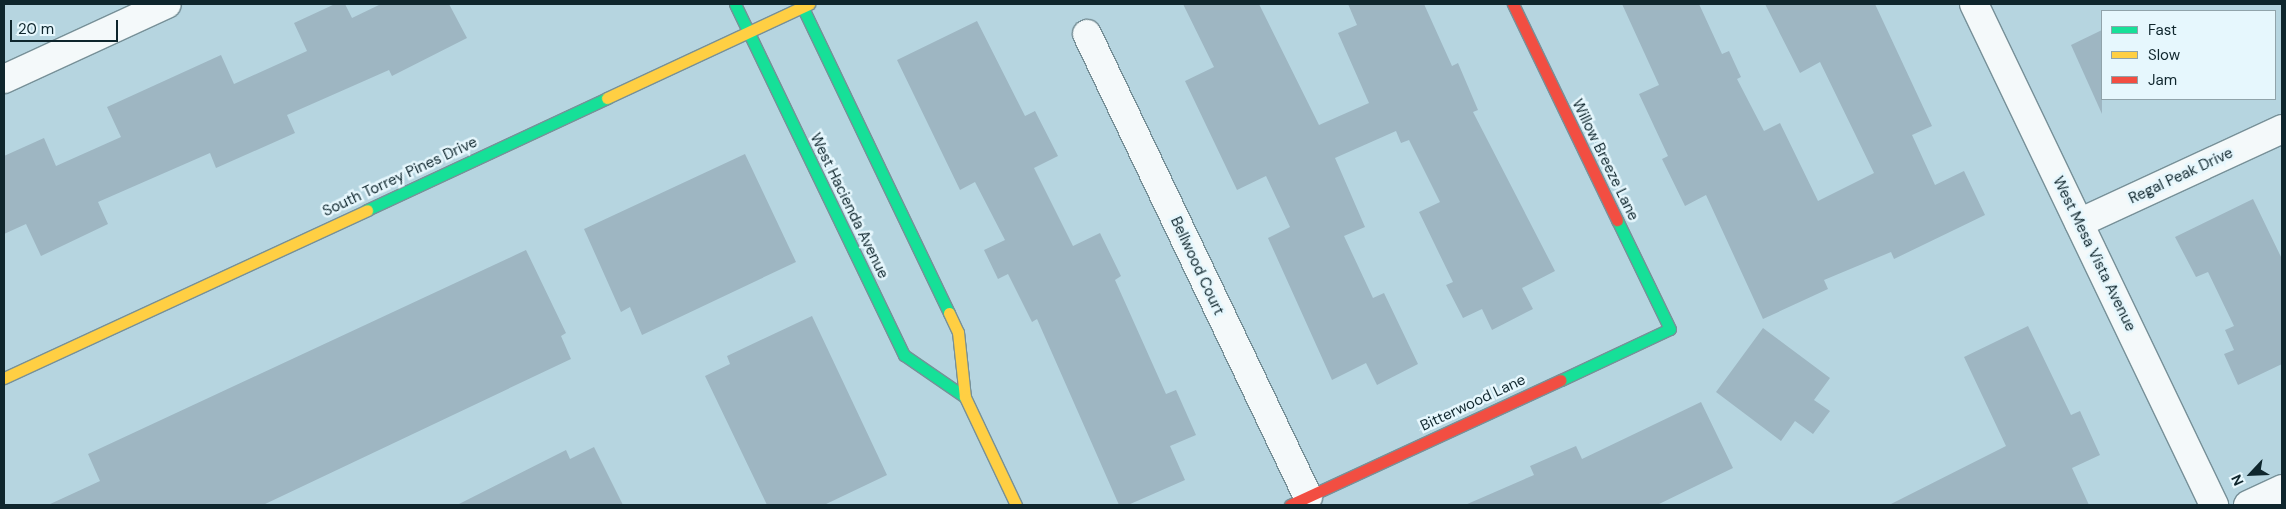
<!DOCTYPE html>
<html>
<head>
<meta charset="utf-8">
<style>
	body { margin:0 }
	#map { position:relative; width:2286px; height:509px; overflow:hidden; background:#b6d5e0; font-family:"DM Sans",sans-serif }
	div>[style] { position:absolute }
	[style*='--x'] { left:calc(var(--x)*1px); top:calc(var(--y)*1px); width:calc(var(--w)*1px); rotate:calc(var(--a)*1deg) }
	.building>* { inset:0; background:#9eb6c2 }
	.roads { filter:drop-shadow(1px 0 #779098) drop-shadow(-1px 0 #779098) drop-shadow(0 1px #779098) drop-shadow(0 -1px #779098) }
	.street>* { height:28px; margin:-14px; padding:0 14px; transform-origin:14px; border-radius:14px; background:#f4f9fa }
	.fast>* { height:11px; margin:-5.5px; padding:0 5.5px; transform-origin:5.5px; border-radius:5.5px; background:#16e098 }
	.slow>* { height:11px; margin:-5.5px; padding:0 5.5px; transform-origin:5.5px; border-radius:5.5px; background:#ffcf43 }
	.jam>* { height:11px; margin:-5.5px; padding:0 5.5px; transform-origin:5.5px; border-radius:5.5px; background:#f24e42 }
	span { translate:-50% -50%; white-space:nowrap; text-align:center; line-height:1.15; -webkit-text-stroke:5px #e6f7fd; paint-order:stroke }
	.street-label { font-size:15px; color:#0f262d }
	.frame { position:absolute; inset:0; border:5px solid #0f262d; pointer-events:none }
	.legend { position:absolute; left:2101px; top:10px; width:175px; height:90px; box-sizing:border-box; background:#e6f7fd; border:1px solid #90a3aa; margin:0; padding:6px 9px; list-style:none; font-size:15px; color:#0f262d }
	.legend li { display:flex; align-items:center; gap:10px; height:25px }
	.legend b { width:25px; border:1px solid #90a3aa }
	.north { position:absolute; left:2226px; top:449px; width:50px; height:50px; -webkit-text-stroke:4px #e6f7fd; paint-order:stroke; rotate:245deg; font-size:14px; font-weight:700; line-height:20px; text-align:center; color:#0f262d }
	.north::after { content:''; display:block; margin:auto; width:18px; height:22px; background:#0f262d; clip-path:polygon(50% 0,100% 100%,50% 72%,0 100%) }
	.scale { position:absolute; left:10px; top:20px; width:108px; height:22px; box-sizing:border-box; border:2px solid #0f262d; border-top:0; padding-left:6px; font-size:15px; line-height:18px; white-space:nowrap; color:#0f262d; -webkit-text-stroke:4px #e6f7fd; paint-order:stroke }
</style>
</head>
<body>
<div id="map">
	<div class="building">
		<div style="clip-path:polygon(335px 4px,345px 4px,352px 18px,381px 4px,449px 4px,467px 38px,392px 76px,389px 70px,287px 115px,295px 133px,216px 168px,210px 153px,98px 202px,108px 224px,41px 256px,26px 224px,4px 234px,4px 156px,44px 138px,56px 166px,121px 137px,107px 107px,221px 55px,234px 84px,307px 51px,294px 23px)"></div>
		<div style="clip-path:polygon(1183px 4px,1259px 4px,1319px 125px,1369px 103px,1338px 33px,1357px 25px,1348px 4px,1424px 4px,1452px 66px,1458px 63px,1478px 110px,1473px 112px,1555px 271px,1522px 288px,1533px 309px,1492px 330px,1482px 309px,1463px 318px,1446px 285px,1453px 282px,1419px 212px,1440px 202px,1409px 140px,1401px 143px,1396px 131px,1335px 158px,1365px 227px,1344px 236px,1373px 298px,1384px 293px,1418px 364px,1377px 385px,1366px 363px,1332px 380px,1268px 238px,1290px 227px,1266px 176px,1237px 190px,1185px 81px,1214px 67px)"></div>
		<div style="clip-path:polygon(1622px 4px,1699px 4px,1722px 54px,1729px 51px,1741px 77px,1737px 79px,1764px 131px,1780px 123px,1818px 201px,1874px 173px,1820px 62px,1800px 73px,1765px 4px,1875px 4px,1932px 126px,1912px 135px,1935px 185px,1964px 171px,1985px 215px,1894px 259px,1891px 252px,1824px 280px,1828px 289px,1763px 319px,1706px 195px,1685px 206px,1662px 159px,1668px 156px,1639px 94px,1659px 85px)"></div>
		<div style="clip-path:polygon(977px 21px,1025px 116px,1035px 111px,1058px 156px,1034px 168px,1073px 246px,1100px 233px,1121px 276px,1115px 280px,1166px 394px,1176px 390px,1196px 435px,1170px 446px,1185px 480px,1128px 505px,1119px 505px,1037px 319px,1032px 322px,1008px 274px,998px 279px,984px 250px,1005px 240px,975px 182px,960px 190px,897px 60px)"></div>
		<div style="clip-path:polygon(2102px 30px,2102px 114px,2071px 45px)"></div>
		<div style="clip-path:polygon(745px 154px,796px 262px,642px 335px,630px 307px,621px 312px,584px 229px)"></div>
		<div style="clip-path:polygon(2253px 199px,2282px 259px,2282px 364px,2238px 385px,2224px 354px,2234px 350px,2225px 330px,2234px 326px,2208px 272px,2196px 277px,2175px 237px)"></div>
		<div style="clip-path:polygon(526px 250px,566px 333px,561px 336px,571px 359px,263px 505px,48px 505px,100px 481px,88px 454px)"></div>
		<div style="clip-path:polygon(812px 316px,887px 475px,824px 505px,767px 505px,705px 376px,730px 364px,727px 356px)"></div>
		<div style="clip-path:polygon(2028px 326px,2071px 415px,2080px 411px,2100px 455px,2072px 468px,2089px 505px,1889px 505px,2006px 446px,1964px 357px)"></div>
		<div style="clip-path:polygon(1763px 328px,1830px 378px,1814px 400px,1830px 411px,1813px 434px,1795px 421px,1781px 441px,1716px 392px)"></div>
		<div style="clip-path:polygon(1701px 402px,1733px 468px,1657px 505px,1465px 505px,1534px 475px,1530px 466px,1576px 446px,1582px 459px)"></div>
		<div style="clip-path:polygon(594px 447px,623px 505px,457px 505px,566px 450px,570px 459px)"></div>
	</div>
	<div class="roads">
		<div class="street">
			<div style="--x:1974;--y:4;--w:556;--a:64.4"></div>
			<div style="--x:1087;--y:34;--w:513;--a:64.48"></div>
			<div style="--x:4;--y:79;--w:179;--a:-24.7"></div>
			<div style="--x:2079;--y:223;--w:224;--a:-24.8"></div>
			<div style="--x:2248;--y:505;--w:38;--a:-25"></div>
		</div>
		<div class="fast">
			<div style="--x:735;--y:4;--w:390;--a:64.3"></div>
			<div style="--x:904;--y:355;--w:74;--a:34.5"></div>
			<div style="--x:801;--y:4;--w:343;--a:64.4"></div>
			<div style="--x:367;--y:210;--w:265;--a:-25"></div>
			<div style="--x:1561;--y:380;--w:120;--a:-25.1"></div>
			<div style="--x:1670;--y:329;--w:121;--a:-115.9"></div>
		</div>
		<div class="slow">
			<div style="--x:607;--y:98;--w:223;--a:-25"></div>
			<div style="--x:949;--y:313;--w:21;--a:65"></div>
			<div style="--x:958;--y:332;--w:65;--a:83.9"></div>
			<div style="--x:965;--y:397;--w:119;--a:64.7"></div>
			<div style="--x:4;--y:378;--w:400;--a:-24.8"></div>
		</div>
		<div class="jam">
			<div style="--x:1513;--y:4;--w:240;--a:64.3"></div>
			<div style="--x:1290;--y:505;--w:298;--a:-24.8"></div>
		</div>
	</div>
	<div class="street-label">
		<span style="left:1605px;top:160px;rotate:64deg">Willow Breeze Lane</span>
		<span style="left:2181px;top:176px;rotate:-25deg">Regal Peak Drive</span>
		<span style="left:400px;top:177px;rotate:-25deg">South Torrey Pines Drive</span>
		<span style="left:849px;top:206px;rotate:64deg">West Hacienda Avenue</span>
		<span style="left:2094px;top:254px;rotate:64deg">West Mesa Vista Avenue</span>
		<span style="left:1197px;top:266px;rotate:65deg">Bellwood Court</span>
		<span style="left:1473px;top:403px;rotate:-25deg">Bitterwood Lane</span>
	</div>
	<div class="frame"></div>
	<ul class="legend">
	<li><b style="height:6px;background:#16e098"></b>Fast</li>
	<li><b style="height:6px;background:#ffcf43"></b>Slow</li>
	<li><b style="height:6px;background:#f24e42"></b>Jam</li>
	</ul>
	<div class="north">N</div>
	<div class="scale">20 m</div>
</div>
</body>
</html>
